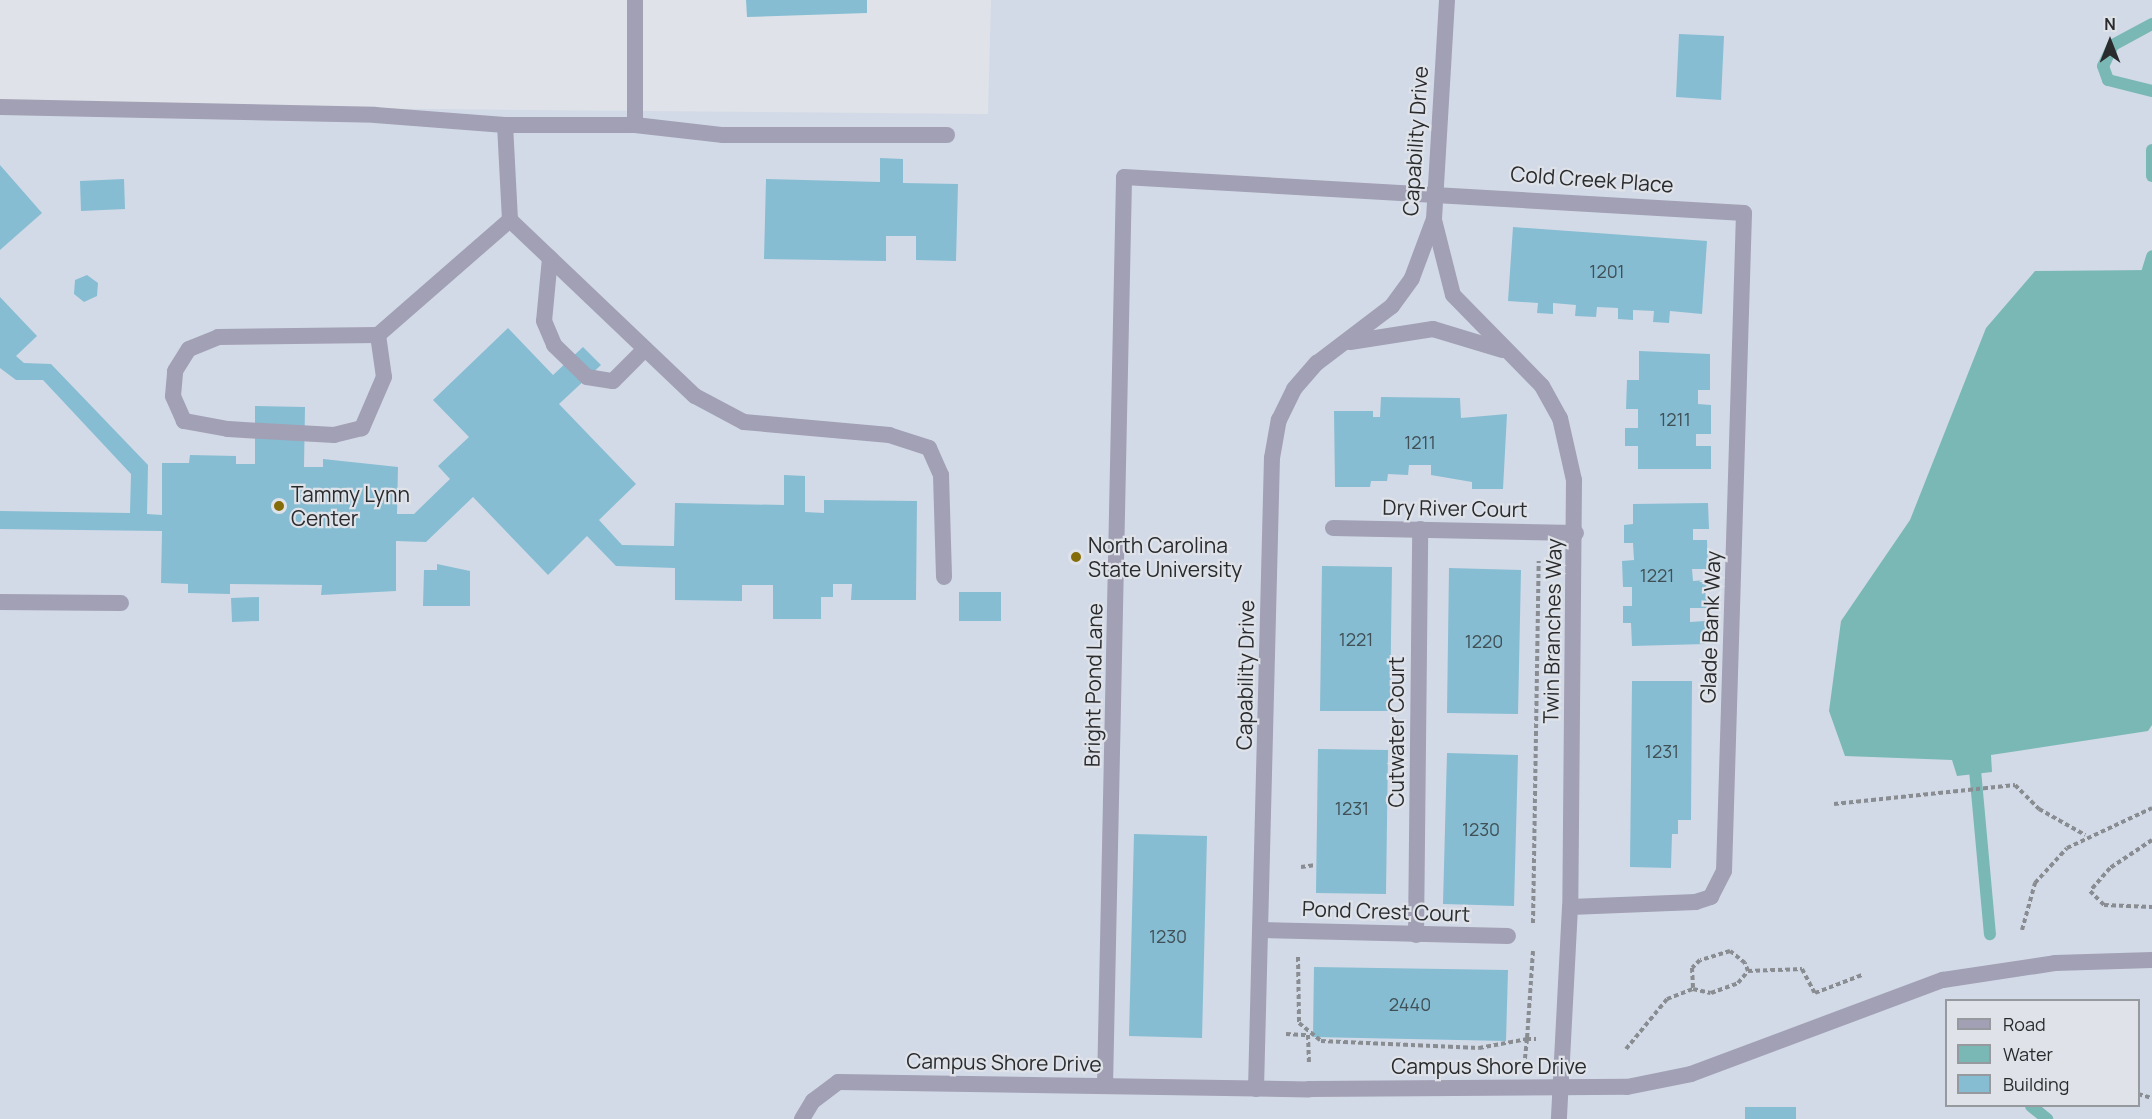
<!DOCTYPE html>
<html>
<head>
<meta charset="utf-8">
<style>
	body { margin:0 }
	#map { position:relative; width:2152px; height:1119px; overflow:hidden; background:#dfe3e9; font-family:Manrope,sans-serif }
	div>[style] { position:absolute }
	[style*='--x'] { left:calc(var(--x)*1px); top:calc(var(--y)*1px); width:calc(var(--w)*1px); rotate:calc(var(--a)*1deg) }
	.built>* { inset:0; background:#d2dae7 }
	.water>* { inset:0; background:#7ab8b5 }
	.stream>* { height:12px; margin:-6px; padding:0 6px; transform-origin:6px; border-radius:6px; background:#7ab8b5 }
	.building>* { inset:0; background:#86bdd2 }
	.path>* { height:4px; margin-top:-2px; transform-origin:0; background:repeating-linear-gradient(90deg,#898c90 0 4.5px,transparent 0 7.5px) }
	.service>* { height:16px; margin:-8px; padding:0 8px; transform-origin:8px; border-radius:8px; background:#a2a0b4 }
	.minor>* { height:16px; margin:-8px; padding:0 8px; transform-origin:8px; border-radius:8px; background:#a2a0b4 }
	.dots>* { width:16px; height:16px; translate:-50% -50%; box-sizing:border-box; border:3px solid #dfe3e9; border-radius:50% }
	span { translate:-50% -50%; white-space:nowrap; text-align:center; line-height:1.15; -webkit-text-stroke:4.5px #dfe3e9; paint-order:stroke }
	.number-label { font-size:18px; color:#405056 }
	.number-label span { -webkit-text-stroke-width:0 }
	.street-label { font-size:21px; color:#292b2d }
	.poi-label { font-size:21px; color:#292b2d }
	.left { translate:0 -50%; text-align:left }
	.legend { position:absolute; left:1945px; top:999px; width:195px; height:108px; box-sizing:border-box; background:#dfe3e9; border:2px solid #96999e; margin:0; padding:8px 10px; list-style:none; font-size:18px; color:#292b2d }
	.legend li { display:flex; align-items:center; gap:12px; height:30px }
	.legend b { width:30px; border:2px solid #96999e }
	.north { position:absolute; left:2080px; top:12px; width:60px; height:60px; -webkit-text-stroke:4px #dfe3e9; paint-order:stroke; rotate:0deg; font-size:16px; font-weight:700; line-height:24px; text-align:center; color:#292b2d }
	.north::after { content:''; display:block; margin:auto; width:21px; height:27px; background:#292b2d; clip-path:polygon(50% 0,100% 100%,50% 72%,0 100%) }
</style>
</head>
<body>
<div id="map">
	<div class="built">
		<div style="clip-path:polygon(evenodd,991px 0,2152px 0,2152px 1119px,0 1119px,0 105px,988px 114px,991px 0,1946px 1000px,2138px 1000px,2138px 1106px,1946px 1106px,1946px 1000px)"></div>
	</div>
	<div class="water">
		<div style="clip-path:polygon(2152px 270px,2152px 725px,2148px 731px,1991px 755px,1992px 772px,1957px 776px,1952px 760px,1845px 756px,1829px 711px,1841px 621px,1910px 520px,1986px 328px,2035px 271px)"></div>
	</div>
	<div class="stream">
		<div style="--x:2152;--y:24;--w:44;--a:151.7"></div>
		<div style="--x:2113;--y:45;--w:23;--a:115"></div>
		<div style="--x:2103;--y:66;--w:15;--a:70"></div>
		<div style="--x:2108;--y:80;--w:45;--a:14"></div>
		<div style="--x:2152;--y:150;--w:26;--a:90"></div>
		<div style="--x:2144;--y:283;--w:28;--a:-73"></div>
		<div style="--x:1974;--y:759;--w:176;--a:84.8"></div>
		<div style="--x:2031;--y:1106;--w:21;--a:39"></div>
	</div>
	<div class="building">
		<div style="clip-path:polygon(746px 0,867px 0,867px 13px,747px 17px)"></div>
		<div style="clip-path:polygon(1679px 34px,1724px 36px,1721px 100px,1676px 97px)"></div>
		<div style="clip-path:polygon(880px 158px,903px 159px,903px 183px,958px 184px,956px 261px,916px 260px,916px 236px,886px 236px,886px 261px,764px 259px,766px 179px,880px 182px)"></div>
		<div style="clip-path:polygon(0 165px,42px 213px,0 250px)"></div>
		<div style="clip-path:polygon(124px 179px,125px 209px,81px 211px,80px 181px)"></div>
		<div style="clip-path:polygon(1513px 227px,1707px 241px,1702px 314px,1670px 311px,1669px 323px,1653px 322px,1654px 311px,1633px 310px,1633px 320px,1618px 319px,1618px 308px,1597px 307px,1596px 317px,1575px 316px,1576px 305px,1553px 303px,1553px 314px,1537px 313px,1538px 303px,1508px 301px)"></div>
		<div style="clip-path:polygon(87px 275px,98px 283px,97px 296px,84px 302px,74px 294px,75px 280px)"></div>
		<div style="clip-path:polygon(0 297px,37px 336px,16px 356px,24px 363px,51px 364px,148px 465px,147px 514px,162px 515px,162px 463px,189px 463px,190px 455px,236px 456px,236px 464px,255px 464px,255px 406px,305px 407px,304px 467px,323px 467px,323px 459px,398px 467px,397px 514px,414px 514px,450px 479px,438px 466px,469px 437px,433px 400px,508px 328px,553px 375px,583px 347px,601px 365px,559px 404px,636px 484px,599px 520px,622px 545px,674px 546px,675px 503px,784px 505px,784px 475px,805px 476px,805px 512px,824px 513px,824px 500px,917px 501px,916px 600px,851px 600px,852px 584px,833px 584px,833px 597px,821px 597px,821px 619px,773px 619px,773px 585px,742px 585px,742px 601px,675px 600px,675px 568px,616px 566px,587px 536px,548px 575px,473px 497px,426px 542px,396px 541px,396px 591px,321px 595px,322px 585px,230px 584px,230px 594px,188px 593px,188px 584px,161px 583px,162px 531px,0 529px,0 511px,130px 513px,131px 474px,43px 380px,16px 380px,0 368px)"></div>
		<div style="clip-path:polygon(1639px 351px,1710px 354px,1710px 390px,1698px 390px,1698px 404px,1711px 405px,1711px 434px,1696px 434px,1696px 446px,1711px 446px,1711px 469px,1638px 469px,1638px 446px,1625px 446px,1625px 428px,1638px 428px,1638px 409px,1626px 409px,1627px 380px,1639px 380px)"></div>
		<div style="clip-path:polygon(1381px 397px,1460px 398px,1461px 418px,1507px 414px,1503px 489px,1472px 489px,1472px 482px,1431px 475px,1431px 465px,1409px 465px,1408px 475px,1388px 474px,1387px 481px,1371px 481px,1370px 487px,1335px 487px,1334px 411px,1373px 411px,1373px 417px,1380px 417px)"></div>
		<div style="clip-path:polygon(1708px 503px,1709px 529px,1693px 529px,1693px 540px,1707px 540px,1708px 569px,1692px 569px,1693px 581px,1706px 580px,1707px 608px,1690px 608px,1690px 622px,1705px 621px,1705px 644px,1632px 646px,1631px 623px,1623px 623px,1623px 606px,1632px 606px,1632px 587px,1623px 587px,1622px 561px,1634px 560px,1633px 543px,1624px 543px,1624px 525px,1633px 524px,1633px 504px)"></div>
		<div style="clip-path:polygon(437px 564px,470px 571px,470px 606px,423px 606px,424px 570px,437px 570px)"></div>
		<div style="clip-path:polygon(1322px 566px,1392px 567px,1390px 711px,1320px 711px)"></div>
		<div style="clip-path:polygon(1449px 568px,1521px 570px,1518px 714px,1447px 713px)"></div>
		<div style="clip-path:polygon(959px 592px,1001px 592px,1001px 621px,959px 621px)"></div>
		<div style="clip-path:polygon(259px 597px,259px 621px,232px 622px,231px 598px)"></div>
		<div style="clip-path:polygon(1632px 681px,1692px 681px,1691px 820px,1678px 820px,1678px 834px,1672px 834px,1671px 868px,1630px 867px)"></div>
		<div style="clip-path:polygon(1318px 749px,1388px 750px,1386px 894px,1316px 893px)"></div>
		<div style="clip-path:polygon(1447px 753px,1518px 755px,1514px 906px,1443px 904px)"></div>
		<div style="clip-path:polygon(1134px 834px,1207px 836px,1202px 1038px,1129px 1036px)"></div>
		<div style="clip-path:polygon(1314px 967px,1508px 970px,1506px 1041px,1313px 1037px)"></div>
		<div style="clip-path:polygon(1745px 1107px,1796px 1107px,1796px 1119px,1745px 1119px)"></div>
	</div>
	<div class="path">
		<div style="--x:1834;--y:804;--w:182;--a:-6"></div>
		<div style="--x:2015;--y:785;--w:34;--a:45"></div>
		<div style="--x:2039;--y:809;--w:53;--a:29.5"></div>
		<div style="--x:2152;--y:840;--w:50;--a:146.3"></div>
		<div style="--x:2110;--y:868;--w:30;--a:131"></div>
		<div style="--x:2090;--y:891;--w:20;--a:45"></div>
		<div style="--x:2104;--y:905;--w:48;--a:2.4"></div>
		<div style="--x:1301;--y:867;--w:15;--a:-8"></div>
		<div style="--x:1533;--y:923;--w:362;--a:-89.1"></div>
		<div style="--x:2022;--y:930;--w:49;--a:-74.5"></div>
		<div style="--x:2035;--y:883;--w:47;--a:-47.6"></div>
		<div style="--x:2067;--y:848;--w:94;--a:-25.2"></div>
		<div style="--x:1533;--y:951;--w:88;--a:93.9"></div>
		<div style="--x:1527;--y:1039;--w:9;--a:0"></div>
		<div style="--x:1298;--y:957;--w:66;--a:89.1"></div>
		<div style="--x:1299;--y:1023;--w:28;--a:39"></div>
		<div style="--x:1321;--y:1041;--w:158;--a:2.5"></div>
		<div style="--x:1479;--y:1048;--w:49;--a:-10.6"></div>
		<div style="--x:1527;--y:1039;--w:20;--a:96"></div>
		<div style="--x:1748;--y:971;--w:54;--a:-2.1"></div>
		<div style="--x:1802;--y:969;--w:27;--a:62"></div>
		<div style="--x:1815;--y:993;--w:50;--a:-21"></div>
		<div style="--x:1286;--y:1034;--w:22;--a:3"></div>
		<div style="--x:1308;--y:1035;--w:27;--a:88"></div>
		<div style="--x:1626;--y:1049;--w:65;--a:-50.6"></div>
		<div style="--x:1667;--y:999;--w:28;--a:-21"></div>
		<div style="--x:1693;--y:989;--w:18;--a:13"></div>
		<div style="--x:1711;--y:993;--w:29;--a:-20"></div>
		<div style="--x:1738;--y:983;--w:16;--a:-50"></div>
		<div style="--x:1748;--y:971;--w:9;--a:-111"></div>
		<div style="--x:1745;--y:963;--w:19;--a:-141"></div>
		<div style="--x:1730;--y:951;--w:31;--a:163"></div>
		<div style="--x:1700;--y:960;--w:11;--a:135"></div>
		<div style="--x:1692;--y:968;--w:21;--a:87"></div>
		<div style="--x:2138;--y:1094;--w:15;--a:16"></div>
	</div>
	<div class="service">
		<div style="--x:0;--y:107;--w:375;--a:1.2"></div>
		<div style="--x:375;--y:115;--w:130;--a:4.4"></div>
		<div style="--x:505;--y:125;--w:130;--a:0"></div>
		<div style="--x:635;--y:125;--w:89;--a:6.5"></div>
		<div style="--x:723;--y:135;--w:224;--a:0"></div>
		<div style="--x:510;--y:220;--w:255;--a:43.6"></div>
		<div style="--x:695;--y:396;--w:55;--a:28"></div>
		<div style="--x:744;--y:422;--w:146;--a:5.1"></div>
		<div style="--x:889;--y:435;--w:42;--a:18"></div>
		<div style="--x:929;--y:448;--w:30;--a:66"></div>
		<div style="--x:941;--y:475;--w:102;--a:88.3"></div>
		<div style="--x:550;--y:258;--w:63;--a:95.4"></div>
		<div style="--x:544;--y:321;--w:26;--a:67"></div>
		<div style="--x:554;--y:345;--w:46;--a:44.1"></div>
		<div style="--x:587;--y:377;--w:26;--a:9"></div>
		<div style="--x:613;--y:381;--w:45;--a:-45"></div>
		<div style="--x:378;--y:335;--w:42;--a:81.9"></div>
		<div style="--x:384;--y:377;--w:56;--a:113.3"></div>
		<div style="--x:362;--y:428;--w:29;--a:166"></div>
		<div style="--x:334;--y:435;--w:106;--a:-176.8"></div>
		<div style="--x:228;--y:429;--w:45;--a:-169.7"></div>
		<div style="--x:184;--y:421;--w:27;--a:-114"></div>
		<div style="--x:173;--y:396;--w:25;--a:-85"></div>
		<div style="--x:175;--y:371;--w:26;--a:-58"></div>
		<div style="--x:189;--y:349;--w:31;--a:-22"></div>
		<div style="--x:218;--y:337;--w:160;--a:-0.7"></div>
		<div style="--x:378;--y:335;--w:175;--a:-41.1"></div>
		<div style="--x:510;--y:220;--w:95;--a:-93"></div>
		<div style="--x:0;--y:602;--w:121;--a:0.5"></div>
		<div style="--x:1105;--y:1086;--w:909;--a:-88.8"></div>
		<div style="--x:1124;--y:177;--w:621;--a:3.32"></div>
		<div style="--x:1744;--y:213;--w:658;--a:91.74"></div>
		<div style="--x:1724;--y:871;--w:29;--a:117"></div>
		<div style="--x:1711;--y:897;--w:16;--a:162"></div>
		<div style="--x:1696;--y:902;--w:126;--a:177.7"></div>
	</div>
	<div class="minor">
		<div style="--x:635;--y:0;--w:125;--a:90"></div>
		<div style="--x:1434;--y:220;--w:77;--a:75.8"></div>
		<div style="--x:1453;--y:295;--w:127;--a:45.6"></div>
		<div style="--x:1542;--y:386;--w:37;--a:61"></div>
		<div style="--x:1560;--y:418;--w:64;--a:77.3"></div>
		<div style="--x:1574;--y:480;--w:427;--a:90.5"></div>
		<div style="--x:1570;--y:907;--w:212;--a:93"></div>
		<div style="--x:1350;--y:342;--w:84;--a:-8.9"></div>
		<div style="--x:1433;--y:329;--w:72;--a:16.9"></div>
		<div style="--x:1333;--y:528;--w:243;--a:1.2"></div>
		<div style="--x:1262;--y:930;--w:246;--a:1.4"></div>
		<div style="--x:1416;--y:935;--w:406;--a:-89.4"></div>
		<div style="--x:1256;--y:1089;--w:631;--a:-88.55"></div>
		<div style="--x:1272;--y:458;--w:39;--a:-80"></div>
		<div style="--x:1279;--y:420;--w:34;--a:-64"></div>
		<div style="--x:1294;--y:389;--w:35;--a:-49"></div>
		<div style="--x:1317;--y:363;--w:94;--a:-37.2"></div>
		<div style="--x:1392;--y:306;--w:34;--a:-54"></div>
		<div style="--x:1412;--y:278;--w:63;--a:-69.6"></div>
		<div style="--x:1434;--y:219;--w:219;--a:-86.6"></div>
		<div style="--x:802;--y:1119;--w:21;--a:-59"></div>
		<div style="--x:813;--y:1101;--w:31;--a:-37"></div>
		<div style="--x:838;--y:1082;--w:471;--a:0.9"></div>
		<div style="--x:1309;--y:1089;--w:318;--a:-0.4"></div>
		<div style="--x:1627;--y:1087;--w:65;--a:-11.5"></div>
		<div style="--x:1691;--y:1074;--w:269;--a:-20.5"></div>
		<div style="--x:1943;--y:980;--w:113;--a:-8.6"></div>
		<div style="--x:2055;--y:963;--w:97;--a:-1.8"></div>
	</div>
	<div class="dots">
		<div style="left:279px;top:506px;background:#846c08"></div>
		<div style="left:1076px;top:557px;background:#846c08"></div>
	</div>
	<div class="number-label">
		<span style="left:1607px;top:271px">1201</span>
		<span style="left:1675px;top:419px">1211</span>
		<span style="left:1420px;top:442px">1211</span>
		<span style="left:1657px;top:575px">1221</span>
		<span style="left:1356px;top:639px">1221</span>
		<span style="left:1484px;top:641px">1220</span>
		<span style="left:1662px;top:751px">1231</span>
		<span style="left:1352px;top:808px">1231</span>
		<span style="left:1481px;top:829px">1230</span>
		<span style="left:1168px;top:936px">1230</span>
		<span style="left:1410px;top:1004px">2440</span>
	</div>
	<div class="street-label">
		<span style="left:1415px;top:141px;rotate:-86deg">Capability Drive</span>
		<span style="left:1592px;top:179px;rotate:4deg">Cold Creek Place</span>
		<span style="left:1455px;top:508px;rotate:1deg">Dry River Court</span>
		<span style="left:1710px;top:627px;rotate:-88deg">Glade Bank Way</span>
		<span style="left:1552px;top:631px;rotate:-89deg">Twin Branches Way</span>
		<span style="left:1245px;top:675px;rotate:-89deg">Capability Drive</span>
		<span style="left:1093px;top:685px;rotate:-89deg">Bright Pond Lane</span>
		<span style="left:1396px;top:732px;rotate:-90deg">Cutwater Court</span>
		<span style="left:1386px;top:911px;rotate:2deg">Pond Crest Court</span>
		<span style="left:1004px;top:1062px;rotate:1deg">Campus Shore Drive</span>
		<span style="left:1489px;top:1066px">Campus Shore Drive</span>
	</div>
	<div class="poi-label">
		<span class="left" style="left:291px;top:506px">Tammy Lynn<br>Center</span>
		<span class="left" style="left:1088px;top:557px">North Carolina<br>State University</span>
	</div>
	<ul class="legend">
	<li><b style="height:8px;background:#a2a0b4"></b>Road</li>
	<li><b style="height:16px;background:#7ab8b5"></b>Water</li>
	<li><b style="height:16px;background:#86bdd2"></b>Building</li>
	</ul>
	<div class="north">N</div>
</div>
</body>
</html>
